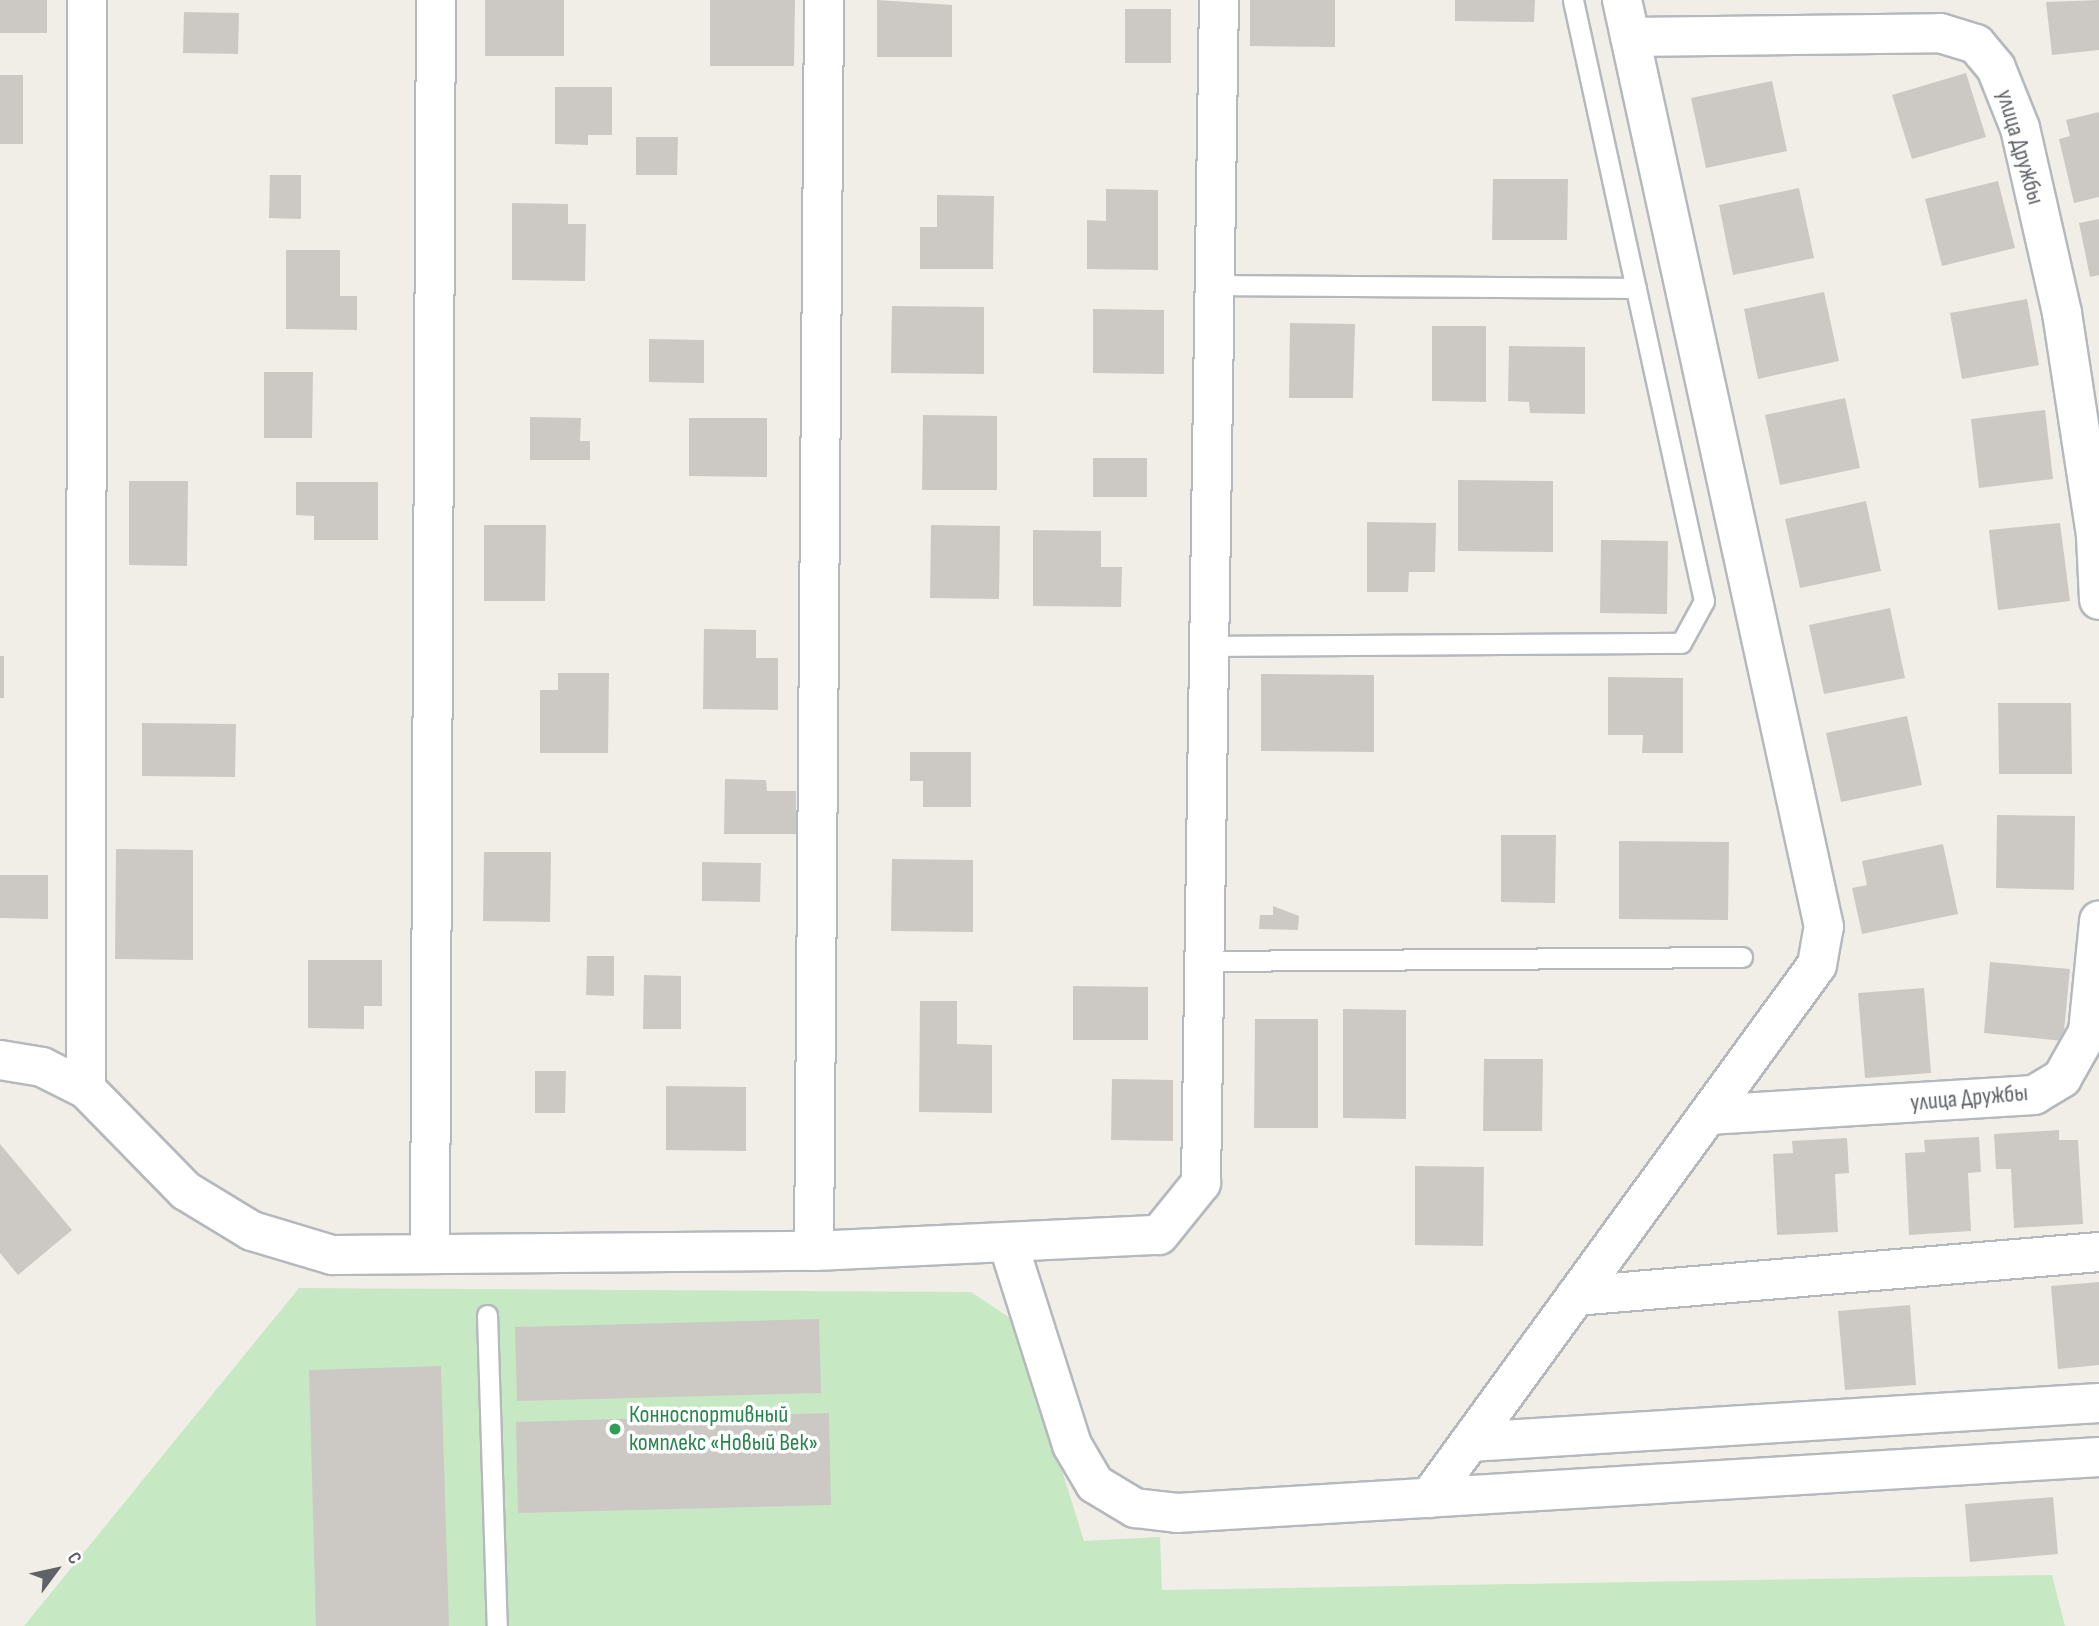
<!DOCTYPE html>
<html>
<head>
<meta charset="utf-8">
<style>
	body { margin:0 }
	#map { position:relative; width:2099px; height:1626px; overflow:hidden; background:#f1eee8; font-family:"Sofia Sans Condensed",sans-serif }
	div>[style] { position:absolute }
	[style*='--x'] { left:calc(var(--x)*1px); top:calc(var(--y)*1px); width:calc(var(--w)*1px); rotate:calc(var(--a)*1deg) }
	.green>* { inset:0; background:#c6e9c4 }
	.building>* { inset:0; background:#ccc9c4 }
	.roads { filter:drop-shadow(2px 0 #b5b8bc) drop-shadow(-2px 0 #b5b8bc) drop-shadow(0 2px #b5b8bc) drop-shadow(0 -2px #b5b8bc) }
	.lane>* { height:19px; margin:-9.5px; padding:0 9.5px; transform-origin:9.5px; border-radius:9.5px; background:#fff }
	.street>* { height:38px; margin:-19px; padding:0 19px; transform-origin:19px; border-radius:19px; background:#fff }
	.dots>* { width:19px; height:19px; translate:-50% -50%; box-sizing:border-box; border:4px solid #fff; border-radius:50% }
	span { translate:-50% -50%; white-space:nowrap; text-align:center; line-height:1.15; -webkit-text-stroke:7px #fff; paint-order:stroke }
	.street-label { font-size:24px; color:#5f6368 }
	.leisure-label { font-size:24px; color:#27864d }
	.left { translate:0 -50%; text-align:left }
	.north { position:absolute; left:21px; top:1535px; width:70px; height:70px; -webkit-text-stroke:5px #fff; paint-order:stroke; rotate:57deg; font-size:19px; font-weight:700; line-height:28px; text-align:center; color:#5f6368 }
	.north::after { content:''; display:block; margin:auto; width:24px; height:32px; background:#5f6368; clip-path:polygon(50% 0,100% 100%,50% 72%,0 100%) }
</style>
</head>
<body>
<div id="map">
	<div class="green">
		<div style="clip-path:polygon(299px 1288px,971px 1292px,1016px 1322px,1084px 1541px,1160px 1537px,1162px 1590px,2052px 1575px,2065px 1626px,24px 1626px)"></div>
	</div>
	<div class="building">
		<div style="clip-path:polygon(0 0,47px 0,47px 33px,0 33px)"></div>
		<div style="clip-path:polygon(485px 0,564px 0,564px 56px,485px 56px)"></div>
		<div style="clip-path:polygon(710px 0,795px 0,794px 66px,710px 66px)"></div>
		<div style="clip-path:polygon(877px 0,952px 5px,952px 57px,877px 57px)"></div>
		<div style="clip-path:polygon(1250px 0,1335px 0,1335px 47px,1250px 46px)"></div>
		<div style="clip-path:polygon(1455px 0,1535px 0,1534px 22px,1455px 21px)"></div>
		<div style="clip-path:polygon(2099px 0,2099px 50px,2052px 55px,2046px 2px)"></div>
		<div style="clip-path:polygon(1125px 9px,1171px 9px,1171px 63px,1125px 63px)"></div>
		<div style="clip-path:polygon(184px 12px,239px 13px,238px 54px,183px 53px)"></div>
		<div style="clip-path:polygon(1966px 73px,1986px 137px,1912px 159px,1892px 95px)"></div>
		<div style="clip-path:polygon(0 75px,23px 75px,23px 144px,0 144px)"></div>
		<div style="clip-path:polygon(1772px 81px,1787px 151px,1706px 168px,1691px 98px)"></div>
		<div style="clip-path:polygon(555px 87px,612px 87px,612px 135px,588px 135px,588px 145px,555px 144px)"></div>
		<div style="clip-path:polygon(2099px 112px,2099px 197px,2074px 203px,2059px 139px,2070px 136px,2066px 120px)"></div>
		<div style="clip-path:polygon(636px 137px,678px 137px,677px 175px,636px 175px)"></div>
		<div style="clip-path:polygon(270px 175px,301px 175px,301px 219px,269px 218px)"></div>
		<div style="clip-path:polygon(1493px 179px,1568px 179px,1567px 240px,1492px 240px)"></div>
		<div style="clip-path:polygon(1998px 181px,2015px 248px,1942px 266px,1925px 199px)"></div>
		<div style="clip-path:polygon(1799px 188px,1814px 258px,1733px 275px,1719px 205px)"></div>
		<div style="clip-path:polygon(1106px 189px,1158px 190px,1158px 270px,1087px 269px,1087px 220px,1106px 221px)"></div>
		<div style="clip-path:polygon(937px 195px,994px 196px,993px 269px,920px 269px,920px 227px,937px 227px)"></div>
		<div style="clip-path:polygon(512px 203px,568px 204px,568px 224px,586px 224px,585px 281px,512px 280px)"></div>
		<div style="clip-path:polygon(2099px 219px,2099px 275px,2090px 277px,2079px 223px)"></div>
		<div style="clip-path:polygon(286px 250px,340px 250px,340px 296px,357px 296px,357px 330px,286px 329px)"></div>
		<div style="clip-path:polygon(1824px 292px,1839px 361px,1758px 379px,1744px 309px)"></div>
		<div style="clip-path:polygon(2027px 299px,2039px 365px,1962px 379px,1950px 313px)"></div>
		<div style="clip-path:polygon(892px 306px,984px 307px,984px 374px,891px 373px)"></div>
		<div style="clip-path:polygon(1093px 309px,1164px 310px,1164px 374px,1093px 373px)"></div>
		<div style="clip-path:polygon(1290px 323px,1355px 324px,1353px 398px,1289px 398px)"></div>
		<div style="clip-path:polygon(1432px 326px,1486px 326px,1486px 402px,1432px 401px)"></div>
		<div style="clip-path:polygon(649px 339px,704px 340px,704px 383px,649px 382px)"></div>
		<div style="clip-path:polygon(1509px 346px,1585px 347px,1585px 414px,1530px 413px,1529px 402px,1508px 401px)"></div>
		<div style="clip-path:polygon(264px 372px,313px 372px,312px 438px,264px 438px)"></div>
		<div style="clip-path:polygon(1845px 398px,1860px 468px,1780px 485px,1765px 415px)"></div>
		<div style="clip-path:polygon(2045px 410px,2053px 479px,1979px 488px,1971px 419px)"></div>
		<div style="clip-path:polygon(923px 415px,997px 416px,997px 490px,922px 490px)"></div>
		<div style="clip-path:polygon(530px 417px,581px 418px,580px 441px,590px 441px,590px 460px,530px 460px)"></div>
		<div style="clip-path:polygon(689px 418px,767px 418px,767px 477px,689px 476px)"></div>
		<div style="clip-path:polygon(1093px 458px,1147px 458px,1147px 497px,1093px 497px)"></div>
		<div style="clip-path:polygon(1458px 480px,1553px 481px,1553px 552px,1458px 551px)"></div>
		<div style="clip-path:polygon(129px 481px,188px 481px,187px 566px,129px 565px)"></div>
		<div style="clip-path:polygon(296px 482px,378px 482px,378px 540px,314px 540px,314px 516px,296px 515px)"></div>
		<div style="clip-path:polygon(1866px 501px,1881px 571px,1800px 588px,1785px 519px)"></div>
		<div style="clip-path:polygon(1367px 522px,1436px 523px,1435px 572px,1409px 572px,1408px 592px,1367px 592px)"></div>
		<div style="clip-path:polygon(2060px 523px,2070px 601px,1998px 610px,1989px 530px)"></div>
		<div style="clip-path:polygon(484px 525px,546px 525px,545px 601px,484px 601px)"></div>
		<div style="clip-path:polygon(931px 525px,1000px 526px,999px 599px,930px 598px)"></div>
		<div style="clip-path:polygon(1033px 530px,1101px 531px,1101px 567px,1122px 567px,1121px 607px,1033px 606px)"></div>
		<div style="clip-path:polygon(1601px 540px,1668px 541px,1667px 614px,1600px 613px)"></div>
		<div style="clip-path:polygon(1890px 608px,1905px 678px,1824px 694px,1809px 625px)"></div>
		<div style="clip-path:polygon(704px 629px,756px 630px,756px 658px,778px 658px,778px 710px,703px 709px)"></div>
		<div style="clip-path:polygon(0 656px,4px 656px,4px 698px,0 698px)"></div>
		<div style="clip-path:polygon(558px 673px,609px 673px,608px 753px,540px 753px,540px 690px,558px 690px)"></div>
		<div style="clip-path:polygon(1261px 674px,1374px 675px,1374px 752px,1261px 751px)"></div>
		<div style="clip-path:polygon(1608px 677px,1683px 678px,1683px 753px,1642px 753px,1643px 735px,1608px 735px)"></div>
		<div style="clip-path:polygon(1998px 703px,2071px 703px,2072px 774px,1999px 774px)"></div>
		<div style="clip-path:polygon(1907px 716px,1922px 785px,1841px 802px,1826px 733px)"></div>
		<div style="clip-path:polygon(142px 723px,236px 724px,235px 777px,142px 776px)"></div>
		<div style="clip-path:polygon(910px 752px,971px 752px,971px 807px,923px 807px,923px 781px,910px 781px)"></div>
		<div style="clip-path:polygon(725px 779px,766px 780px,767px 791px,796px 791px,796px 834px,724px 834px)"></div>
		<div style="clip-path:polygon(1997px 815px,2075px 816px,2074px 890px,1996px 888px)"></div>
		<div style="clip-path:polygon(1501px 835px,1556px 835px,1555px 903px,1501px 902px)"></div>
		<div style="clip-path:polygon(1619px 841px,1729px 842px,1728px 920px,1619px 919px)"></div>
		<div style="clip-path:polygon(1943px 844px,1958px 914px,1862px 934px,1852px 888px,1867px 885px,1862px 861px)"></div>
		<div style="clip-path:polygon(116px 849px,193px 850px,193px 960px,115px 959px)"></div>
		<div style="clip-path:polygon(484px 852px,551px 852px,550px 922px,483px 921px)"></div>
		<div style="clip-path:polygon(892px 859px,973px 860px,973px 932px,891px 931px)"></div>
		<div style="clip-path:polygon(702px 862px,761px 863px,760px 902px,702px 901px)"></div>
		<div style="clip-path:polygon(0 875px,48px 875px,48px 919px,0 918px)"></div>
		<div style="clip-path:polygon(1273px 906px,1299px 916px,1298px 930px,1259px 929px,1260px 915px,1273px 915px)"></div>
		<div style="clip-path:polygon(587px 956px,614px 956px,614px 996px,586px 995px)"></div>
		<div style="clip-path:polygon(308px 960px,382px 960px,382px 1006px,364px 1006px,364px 1029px,308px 1028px)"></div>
		<div style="clip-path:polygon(1990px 962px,2070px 969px,2063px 1041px,1984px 1033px)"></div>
		<div style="clip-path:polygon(644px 975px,681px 976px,681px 1029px,643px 1029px)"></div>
		<div style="clip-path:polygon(1073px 986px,1148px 987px,1148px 1040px,1073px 1040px)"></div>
		<div style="clip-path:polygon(1924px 988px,1931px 1073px,1865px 1078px,1858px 993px)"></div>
		<div style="clip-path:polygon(920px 1001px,957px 1001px,957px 1044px,992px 1045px,992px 1113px,919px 1112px)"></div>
		<div style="clip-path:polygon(1343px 1009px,1406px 1010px,1406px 1119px,1343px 1118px)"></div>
		<div style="clip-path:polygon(1255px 1019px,1318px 1019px,1318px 1128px,1254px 1128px)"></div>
		<div style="clip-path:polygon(1484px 1059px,1543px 1059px,1542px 1131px,1483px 1131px)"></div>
		<div style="clip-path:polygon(535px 1071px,566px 1071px,565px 1113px,535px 1113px)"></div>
		<div style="clip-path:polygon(1112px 1079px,1173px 1080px,1173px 1141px,1111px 1140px)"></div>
		<div style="clip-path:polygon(666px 1086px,746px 1087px,746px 1151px,666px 1150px)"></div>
		<div style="clip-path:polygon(2059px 1130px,2059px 1140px,2078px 1140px,2083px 1224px,2014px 1228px,2011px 1169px,1996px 1169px,1994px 1134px)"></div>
		<div style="clip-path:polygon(1979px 1137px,1981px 1172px,1968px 1173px,1971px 1231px,1909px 1235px,1905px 1153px,1925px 1152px,1924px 1140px)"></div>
		<div style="clip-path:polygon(1847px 1138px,1849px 1173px,1835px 1174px,1838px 1232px,1777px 1235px,1773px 1154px,1793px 1153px,1792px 1141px)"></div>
		<div style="clip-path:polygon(0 1144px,72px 1230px,18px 1275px,0 1253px)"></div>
		<div style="clip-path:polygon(1415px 1166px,1484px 1167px,1483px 1246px,1415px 1245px)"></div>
		<div style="clip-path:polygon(2099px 1282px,2099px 1365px,2058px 1369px,2051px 1286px)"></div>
		<div style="clip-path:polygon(1910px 1305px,1916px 1385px,1845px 1390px,1838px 1311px)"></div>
		<div style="clip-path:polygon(819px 1319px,821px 1393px,517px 1401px,515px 1327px)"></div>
		<div style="clip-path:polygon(441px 1366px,449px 1626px,316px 1626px,309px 1370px)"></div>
		<div style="clip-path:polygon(829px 1413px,831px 1505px,518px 1513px,516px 1422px)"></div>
		<div style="clip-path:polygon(2053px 1497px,2058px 1554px,1970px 1562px,1965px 1504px)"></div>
	</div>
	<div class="roads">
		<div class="lane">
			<div style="--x:1215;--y:285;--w:421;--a:0.4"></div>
			<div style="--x:1210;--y:646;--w:471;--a:-0.4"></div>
			<div style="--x:1681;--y:643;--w:48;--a:-61.3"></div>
			<div style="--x:1704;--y:601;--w:615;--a:-102.3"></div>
			<div style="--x:1205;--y:961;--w:537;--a:-0.43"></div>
			<div style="--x:487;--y:1315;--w:311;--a:88.2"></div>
		</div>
		<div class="street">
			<div style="--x:1630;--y:37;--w:310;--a:-0.7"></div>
			<div style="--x:1940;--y:33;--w:38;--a:17"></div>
			<div style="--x:1976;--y:44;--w:31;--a:50"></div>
			<div style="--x:1996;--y:68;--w:65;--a:68.2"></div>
			<div style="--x:2020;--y:128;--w:190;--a:77.2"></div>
			<div style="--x:2062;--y:313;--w:226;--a:81.3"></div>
			<div style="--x:2096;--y:536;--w:64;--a:87.3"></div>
			<div style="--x:0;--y:1060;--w:43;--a:9.5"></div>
			<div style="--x:42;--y:1067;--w:49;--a:26.6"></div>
			<div style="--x:86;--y:1089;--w:143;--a:45.6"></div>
			<div style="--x:186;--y:1191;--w:77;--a:31.2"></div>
			<div style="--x:252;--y:1231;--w:84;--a:16.7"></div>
			<div style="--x:332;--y:1255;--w:482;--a:-0.5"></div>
			<div style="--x:814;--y:1251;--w:345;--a:-2.7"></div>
			<div style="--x:1159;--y:1235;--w:67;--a:-51.1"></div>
			<div style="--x:1201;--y:1183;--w:1183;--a:-89.13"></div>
			<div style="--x:86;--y:1089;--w:1089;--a:-89.95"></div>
			<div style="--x:1708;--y:1115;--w:327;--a:-3.5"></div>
			<div style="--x:2034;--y:1095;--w:33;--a:-31"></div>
			<div style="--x:2062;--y:1078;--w:53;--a:-60.5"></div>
			<div style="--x:2088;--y:1032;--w:112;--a:-84.3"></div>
			<div style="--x:1008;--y:1243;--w:212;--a:72.4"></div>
			<div style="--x:1072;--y:1445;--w:45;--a:59.5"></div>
			<div style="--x:1095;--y:1484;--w:47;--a:31"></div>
			<div style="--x:1135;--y:1508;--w:42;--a:6.8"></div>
			<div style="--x:1177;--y:1513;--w:924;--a:-3.48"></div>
			<div style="--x:814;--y:1251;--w:1251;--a:-89.54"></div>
			<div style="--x:430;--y:1252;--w:1252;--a:-89.73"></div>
			<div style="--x:1576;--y:1296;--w:525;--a:-4.81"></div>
			<div style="--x:1470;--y:1442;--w:630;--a:-3.55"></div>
			<div style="--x:1429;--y:1498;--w:659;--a:-53.95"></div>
			<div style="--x:1817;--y:965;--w:39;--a:-80"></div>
			<div style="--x:1824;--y:927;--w:949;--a:-102.29"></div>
		</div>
	</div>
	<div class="dots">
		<div style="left:615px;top:1429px;background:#2e9e5b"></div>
	</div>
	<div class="street-label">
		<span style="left:2020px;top:147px;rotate:74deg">улица Дружбы</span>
		<span style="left:1969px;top:1098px;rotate:-5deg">улица Дружбы</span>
	</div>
	<div class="leisure-label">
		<span class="left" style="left:629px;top:1429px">Конноспортивный<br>комплекс «Новый Век»</span>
	</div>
	<div class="north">С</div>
</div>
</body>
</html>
